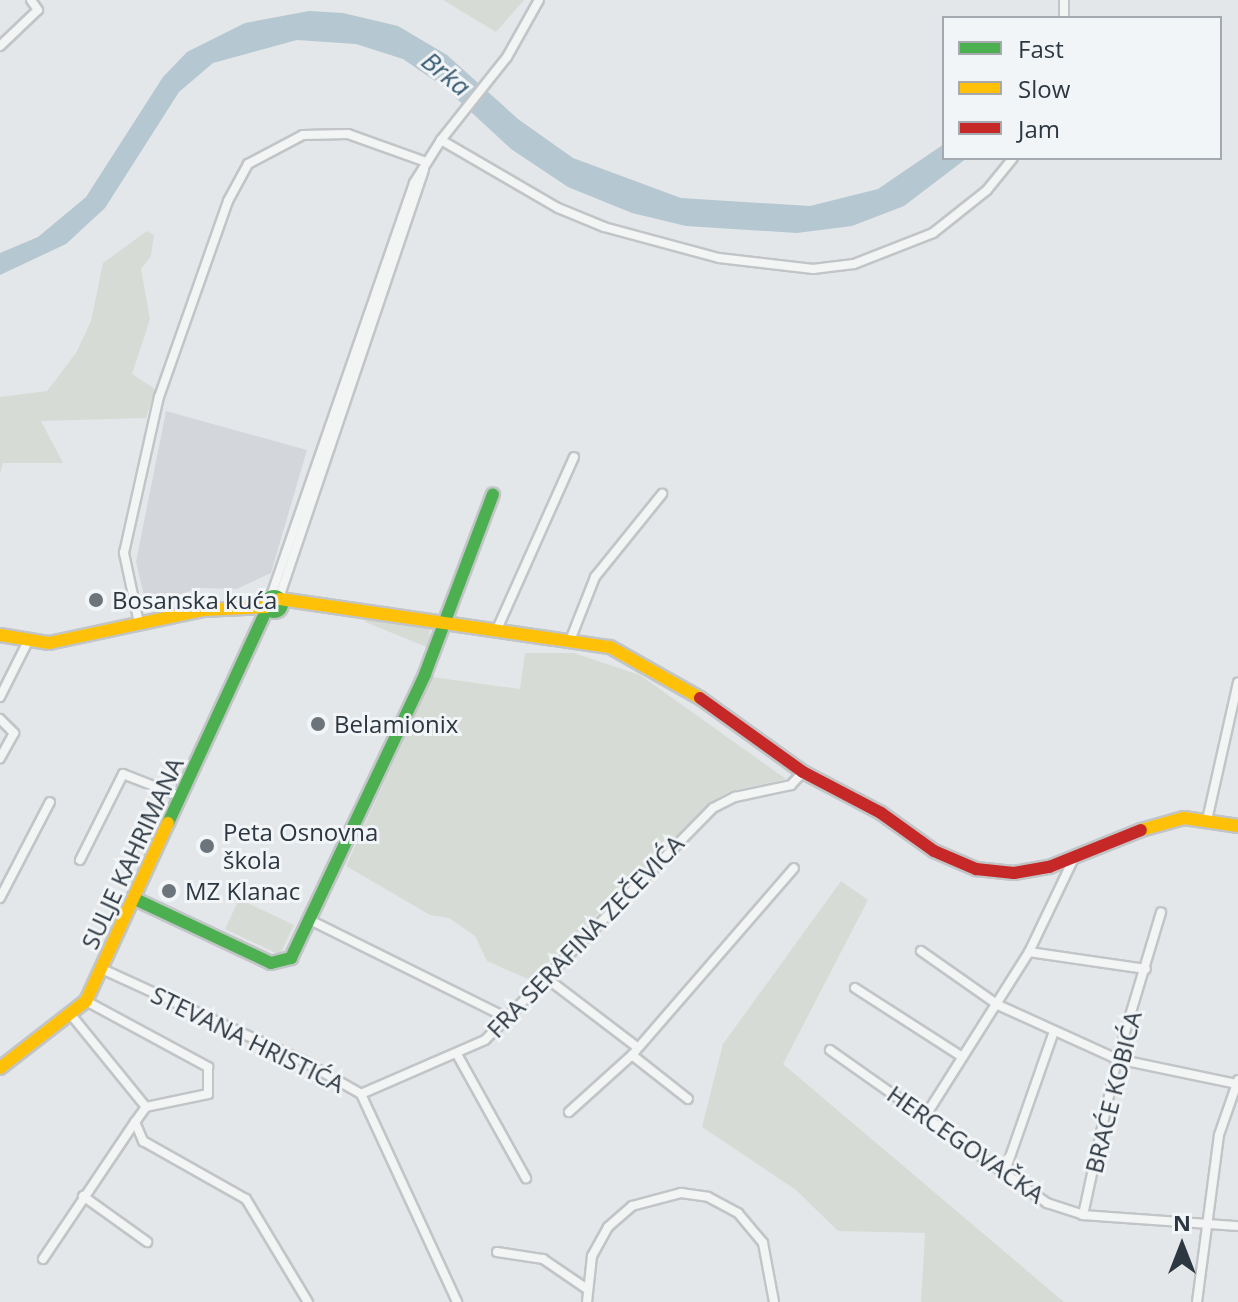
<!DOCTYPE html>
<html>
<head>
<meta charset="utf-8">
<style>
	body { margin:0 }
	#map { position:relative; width:1238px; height:1302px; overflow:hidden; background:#e4e7e9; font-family:"Open Sans",sans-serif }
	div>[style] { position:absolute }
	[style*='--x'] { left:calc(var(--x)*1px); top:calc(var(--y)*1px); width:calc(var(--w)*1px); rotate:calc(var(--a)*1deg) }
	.built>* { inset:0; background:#d3d7dc }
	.green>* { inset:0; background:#d6dcd5 }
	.water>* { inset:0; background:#b5c7d1 }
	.roads { filter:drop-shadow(2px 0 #c2c5c7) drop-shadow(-2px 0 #c2c5c7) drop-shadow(0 2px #c2c5c7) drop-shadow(0 -2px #c2c5c7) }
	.street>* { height:8px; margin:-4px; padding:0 4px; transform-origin:4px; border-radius:4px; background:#f3f5f5 }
	.fast>* { height:12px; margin:-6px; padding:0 6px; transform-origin:6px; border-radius:6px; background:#4caf50 }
	.fast>.ring { margin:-6px; padding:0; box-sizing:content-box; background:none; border:12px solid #4caf50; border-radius:50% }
	.slow>* { height:12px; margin:-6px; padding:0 6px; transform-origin:6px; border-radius:6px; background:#ffc107 }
	.jam>* { height:12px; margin:-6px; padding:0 6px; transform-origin:6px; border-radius:6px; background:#c62828 }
	.dots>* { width:22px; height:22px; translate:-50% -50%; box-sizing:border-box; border:4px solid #f2f5f7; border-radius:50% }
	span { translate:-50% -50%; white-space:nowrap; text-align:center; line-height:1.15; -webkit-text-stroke:6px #f2f5f7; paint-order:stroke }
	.poi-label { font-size:24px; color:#2c3741 }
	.left { translate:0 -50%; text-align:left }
	.street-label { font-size:24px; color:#2c3741 }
	.water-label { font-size:26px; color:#395b72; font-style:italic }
	.legend { position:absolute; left:942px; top:16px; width:280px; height:144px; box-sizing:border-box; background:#f2f5f7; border:2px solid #a3a9ae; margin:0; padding:10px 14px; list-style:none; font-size:24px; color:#2c3741 }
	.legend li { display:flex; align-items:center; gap:16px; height:40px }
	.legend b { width:40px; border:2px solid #a3a9ae }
	.north { position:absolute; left:1142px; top:1206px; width:80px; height:80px; -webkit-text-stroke:6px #f2f5f7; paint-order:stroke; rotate:0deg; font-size:22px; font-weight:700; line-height:32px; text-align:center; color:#2c3741 }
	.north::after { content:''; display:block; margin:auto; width:28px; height:36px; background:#2c3741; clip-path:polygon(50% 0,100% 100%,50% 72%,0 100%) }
</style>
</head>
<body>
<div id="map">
	<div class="built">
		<div style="clip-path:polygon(166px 411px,307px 450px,271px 573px,237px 589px,201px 588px,146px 604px,136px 562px)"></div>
	</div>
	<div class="green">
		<div style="clip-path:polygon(443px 0,524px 0,496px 32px)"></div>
		<div style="clip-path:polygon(147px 231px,154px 235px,151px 256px,141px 269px,150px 319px,132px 374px,155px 389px,146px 418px,41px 421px,63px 463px,3px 463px,0 474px,0 397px,47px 391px,76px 353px,91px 321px,103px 263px)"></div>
		<div style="clip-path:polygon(366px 619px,430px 627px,429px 648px,365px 622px)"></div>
		<div style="clip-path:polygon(525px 653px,574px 653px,640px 675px,786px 779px,730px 791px,714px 800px,530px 980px,487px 961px,475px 936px,449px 918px,430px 915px,346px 866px,432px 677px,520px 689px)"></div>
		<div style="clip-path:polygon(841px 881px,868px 900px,783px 1064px,1064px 1302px,921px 1302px,925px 1233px,838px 1231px,796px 1190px,702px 1127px,723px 1044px)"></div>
		<div style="clip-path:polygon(239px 899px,294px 925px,280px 955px,225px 929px)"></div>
	</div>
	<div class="water">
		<div style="clip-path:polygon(309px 11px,343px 13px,398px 26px,447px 55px,518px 119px,573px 158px,681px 198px,810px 206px,878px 189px,944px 144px,944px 158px,967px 158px,904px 206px,852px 226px,797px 233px,686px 226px,632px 213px,568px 187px,511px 149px,444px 87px,403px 59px,356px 44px,297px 40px,213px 63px,179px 92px,105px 208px,66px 244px,0 275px,0 253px,38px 237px,86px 197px,163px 77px,187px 52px,245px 23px)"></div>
	</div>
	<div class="roads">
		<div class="street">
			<div style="--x:1064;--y:0;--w:18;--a:90"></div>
			<div style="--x:0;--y:46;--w:52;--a:-43.5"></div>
			<div style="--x:38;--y:10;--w:12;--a:-125"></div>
			<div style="--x:441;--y:140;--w:135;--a:30.2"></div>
			<div style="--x:558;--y:208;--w:50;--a:22.4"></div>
			<div style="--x:604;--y:227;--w:119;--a:15.1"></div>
			<div style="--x:719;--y:258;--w:95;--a:6.7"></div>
			<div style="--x:813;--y:269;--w:41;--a:-7"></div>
			<div style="--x:854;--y:264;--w:85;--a:-21.4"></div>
			<div style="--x:933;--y:233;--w:69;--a:-38.5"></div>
			<div style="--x:987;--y:190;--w:41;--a:-50.9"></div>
			<div style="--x:271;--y:596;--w:437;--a:-70.9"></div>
			<div style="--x:414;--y:183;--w:51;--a:-57.9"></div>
			<div style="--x:441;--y:140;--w:106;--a:-51.5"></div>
			<div style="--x:507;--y:57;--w:65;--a:-60.7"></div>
			<div style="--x:279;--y:598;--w:452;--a:-71.3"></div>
			<div style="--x:139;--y:623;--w:72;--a:-102.1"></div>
			<div style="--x:124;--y:553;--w:160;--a:-77.4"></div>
			<div style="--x:159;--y:397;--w:208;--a:-70.6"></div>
			<div style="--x:228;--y:201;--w:42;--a:-61.6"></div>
			<div style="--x:248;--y:164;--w:62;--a:-27.8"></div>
			<div style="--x:303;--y:135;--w:45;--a:-1.3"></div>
			<div style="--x:348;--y:134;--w:83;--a:19.7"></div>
			<div style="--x:498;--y:627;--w:186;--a:-65.9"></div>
			<div style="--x:571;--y:638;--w:66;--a:-68.5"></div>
			<div style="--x:595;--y:577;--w:107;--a:-51.1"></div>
			<div style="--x:0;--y:697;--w:60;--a:-63.4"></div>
			<div style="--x:0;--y:719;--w:20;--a:45"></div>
			<div style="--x:14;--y:733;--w:29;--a:119"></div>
			<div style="--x:1207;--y:820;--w:141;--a:-77.3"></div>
			<div style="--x:80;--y:860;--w:96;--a:-63.4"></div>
			<div style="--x:123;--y:774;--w:63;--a:21.3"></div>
			<div style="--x:0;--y:898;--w:108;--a:-62.5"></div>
			<div style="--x:312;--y:921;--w:218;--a:26.4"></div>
			<div style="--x:921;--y:951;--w:94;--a:35"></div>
			<div style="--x:998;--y:1005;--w:131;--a:24.4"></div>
			<div style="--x:1117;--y:1059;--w:123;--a:11.8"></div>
			<div style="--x:1029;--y:952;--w:118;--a:8.3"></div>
			<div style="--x:102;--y:969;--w:221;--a:24.6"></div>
			<div style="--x:303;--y:1061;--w:67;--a:29.6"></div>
			<div style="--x:361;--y:1094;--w:229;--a:65.2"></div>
			<div style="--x:545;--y:977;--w:116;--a:37.3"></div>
			<div style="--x:855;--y:988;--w:126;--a:32.7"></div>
			<div style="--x:86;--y:1001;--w:139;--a:28.4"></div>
			<div style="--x:208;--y:1067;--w:27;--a:90"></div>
			<div style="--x:208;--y:1094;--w:63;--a:168.2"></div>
			<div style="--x:72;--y:1016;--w:117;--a:50.9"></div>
			<div style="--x:146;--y:1107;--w:19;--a:126"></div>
			<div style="--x:135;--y:1122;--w:21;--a:67"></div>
			<div style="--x:143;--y:1141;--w:118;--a:29.4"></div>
			<div style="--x:246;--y:1199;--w:120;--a:59"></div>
			<div style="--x:830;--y:1050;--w:266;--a:35.2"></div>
			<div style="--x:1047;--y:1203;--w:38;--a:18"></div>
			<div style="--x:1083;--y:1215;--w:155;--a:4.1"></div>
			<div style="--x:632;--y:1055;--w:71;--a:38.2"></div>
			<div style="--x:458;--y:1056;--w:140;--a:60.9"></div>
			<div style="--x:361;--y:1094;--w:135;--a:-23.5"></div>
			<div style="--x:485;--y:1040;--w:325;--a:-45.5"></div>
			<div style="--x:713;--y:808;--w:25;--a:-27"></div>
			<div style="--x:735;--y:797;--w:57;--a:-12.1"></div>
			<div style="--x:791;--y:785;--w:18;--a:-47"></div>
			<div style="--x:569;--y:1112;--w:85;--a:-42.1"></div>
			<div style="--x:632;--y:1055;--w:247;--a:-49.1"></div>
			<div style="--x:926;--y:1115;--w:193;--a:-57.7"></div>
			<div style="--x:1029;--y:952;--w:104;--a:-64.4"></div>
			<div style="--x:1004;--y:1174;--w:151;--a:-70.7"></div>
			<div style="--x:83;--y:1196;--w:79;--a:35.7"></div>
			<div style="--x:1083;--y:1215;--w:160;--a:-77.7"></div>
			<div style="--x:1117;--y:1059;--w:153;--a:-73.3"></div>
			<div style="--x:497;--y:1252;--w:47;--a:8.7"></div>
			<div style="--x:543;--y:1259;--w:53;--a:34.3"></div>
			<div style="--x:43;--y:1259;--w:165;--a:-56.1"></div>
			<div style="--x:587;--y:1302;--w:46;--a:-83.8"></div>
			<div style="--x:592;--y:1256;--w:33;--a:-61"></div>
			<div style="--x:608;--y:1227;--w:32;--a:-41"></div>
			<div style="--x:632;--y:1206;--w:51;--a:-14.9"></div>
			<div style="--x:681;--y:1193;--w:27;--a:8"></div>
			<div style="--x:708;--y:1197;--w:34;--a:28"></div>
			<div style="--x:738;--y:1213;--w:39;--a:50"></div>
			<div style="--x:763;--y:1243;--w:60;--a:79.4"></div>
			<div style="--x:1197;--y:1302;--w:168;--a:-82.5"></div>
			<div style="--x:1219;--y:1135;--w:58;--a:-70.9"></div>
		</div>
		<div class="fast">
			<div class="ring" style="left:266px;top:596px;width:4px;height:4px"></div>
			<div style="--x:168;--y:823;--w:236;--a:-65.2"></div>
			<div style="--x:135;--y:899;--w:150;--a:25.2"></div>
			<div style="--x:271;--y:963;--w:21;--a:-14"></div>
			<div style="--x:291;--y:958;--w:314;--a:-64.7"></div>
			<div style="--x:425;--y:674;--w:192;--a:-69.3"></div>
		</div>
		<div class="slow">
			<div style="--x:280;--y:599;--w:333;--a:8.3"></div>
			<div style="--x:610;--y:647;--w:103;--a:29.5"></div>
			<div style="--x:0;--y:635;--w:50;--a:9.3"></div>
			<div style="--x:49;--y:643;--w:157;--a:-12.1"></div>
			<div style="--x:203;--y:610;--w:63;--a:-2.7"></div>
			<div style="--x:1141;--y:830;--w:45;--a:-15.6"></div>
			<div style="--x:1184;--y:818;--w:55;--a:8.4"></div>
			<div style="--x:0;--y:1068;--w:109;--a:-37.9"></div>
			<div style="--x:86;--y:1001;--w:196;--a:-65.3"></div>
		</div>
		<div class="jam">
			<div style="--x:700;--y:698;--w:127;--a:35.7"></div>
			<div style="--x:803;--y:772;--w:88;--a:27.7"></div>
			<div style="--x:881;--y:813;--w:65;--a:35.6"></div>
			<div style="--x:934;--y:851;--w:46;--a:23.2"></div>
			<div style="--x:976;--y:869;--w:38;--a:6"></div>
			<div style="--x:1014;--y:873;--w:36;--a:-10"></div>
			<div style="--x:1049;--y:867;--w:99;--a:-21.9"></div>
		</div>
	</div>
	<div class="dots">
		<div style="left:96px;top:600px;background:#6c757c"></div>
		<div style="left:318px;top:724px;background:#6c757c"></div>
		<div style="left:207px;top:846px;background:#6c757c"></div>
		<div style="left:169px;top:891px;background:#6c757c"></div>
	</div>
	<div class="poi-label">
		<span class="left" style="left:112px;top:600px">Bosanska kuća</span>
		<span class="left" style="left:334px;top:724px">Belamionix</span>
		<span class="left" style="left:223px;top:846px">Peta Osnovna<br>škola</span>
		<span class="left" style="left:185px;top:891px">MZ Klanac</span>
	</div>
	<div class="street-label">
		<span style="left:132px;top:853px;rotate:-65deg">SULJE KAHRIMANA</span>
		<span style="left:585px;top:936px;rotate:-46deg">FRA SERAFINA ZEČEVIĆA</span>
		<span style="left:248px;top:1039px;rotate:26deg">STEVANA HRISTIĆA</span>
		<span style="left:1113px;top:1092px;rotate:-76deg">BRAĆE KOBIĆA</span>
		<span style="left:966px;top:1144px;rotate:35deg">HERCEGOVAČKA</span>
	</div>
	<div class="water-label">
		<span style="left:446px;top:74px;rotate:39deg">Brka</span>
	</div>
	<ul class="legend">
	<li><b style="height:10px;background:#4caf50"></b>Fast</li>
	<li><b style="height:10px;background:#ffc107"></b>Slow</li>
	<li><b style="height:10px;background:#c62828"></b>Jam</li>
	</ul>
	<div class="north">N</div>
</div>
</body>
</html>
